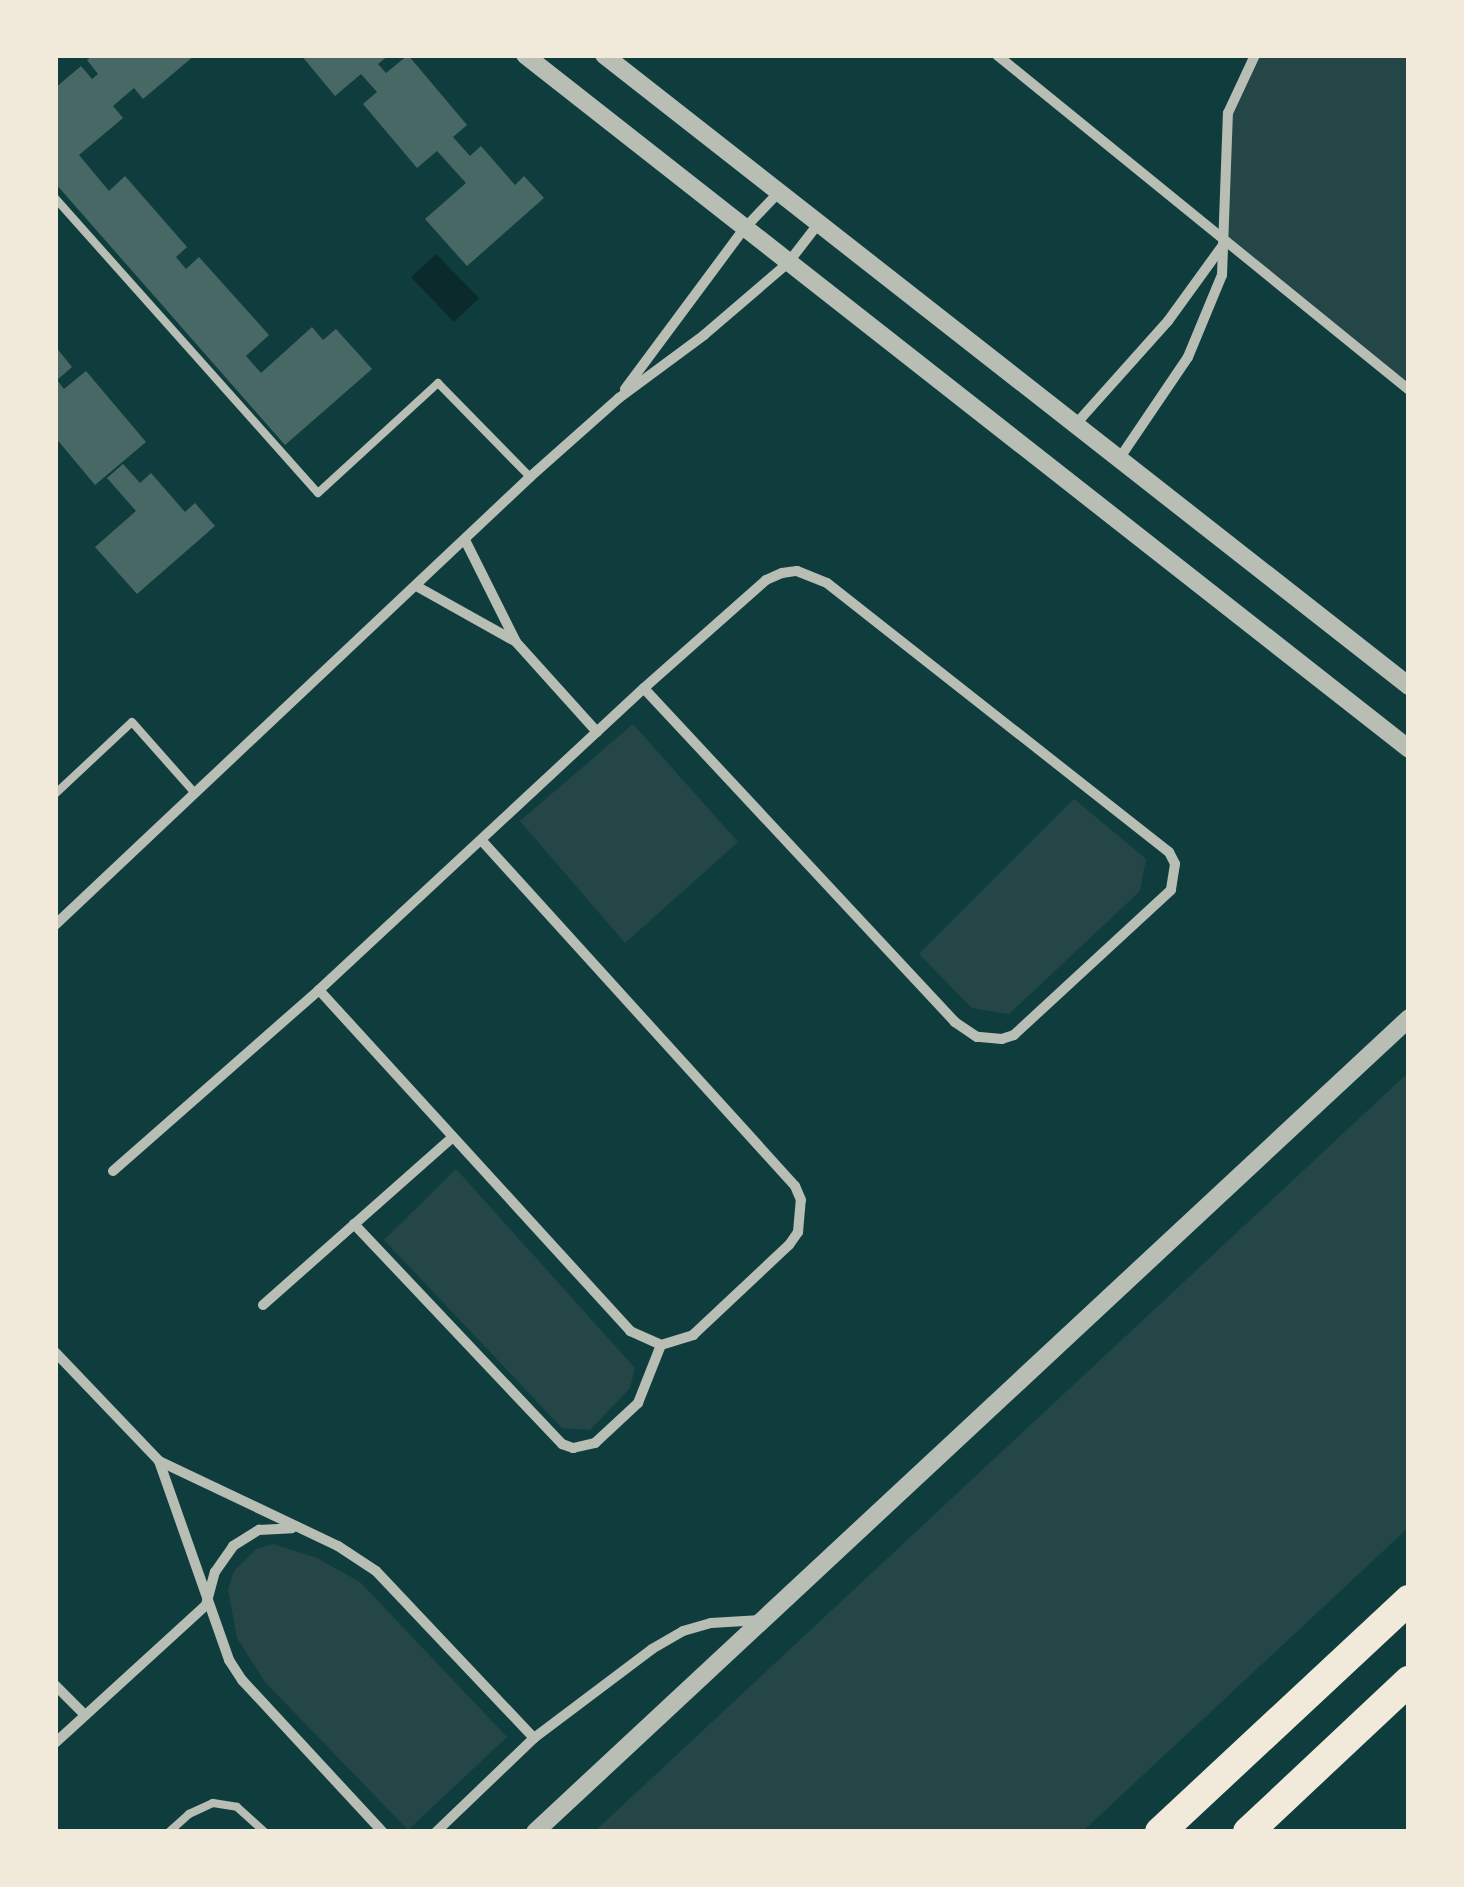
<!DOCTYPE html>
<html>
<head>
<meta charset="utf-8">
<style>
	body { margin:0 }
	#map { position:relative; width:1464px; height:1887px; overflow:hidden; background:#0f3d3e; font-family:"Alegreya Sans",sans-serif }
	div>[style] { position:absolute }
	[style*='--x'] { left:calc(var(--x)*1px); top:calc(var(--y)*1px); width:calc(var(--w)*1px); rotate:calc(var(--a)*1deg) }
	.green>* { inset:0; background:#244646 }
	.water>* { inset:0; background:#0a2a2b }
	.building>* { inset:0; background:#486865 }
	.service>* { height:8px; margin:-4px; padding:0 4px; transform-origin:4px; border-radius:4px; background:#b8beb3 }
	.minor>* { height:10px; margin:-5px; padding:0 5px; transform-origin:5px; border-radius:5px; background:#b8beb3 }
	.tertiary>* { height:18px; margin:-9px; padding:0 9px; transform-origin:9px; border-radius:9px; background:#b8beb3 }
	.motorway>* { height:30px; margin:-15px; padding:0 15px; transform-origin:15px; border-radius:15px; background:#f1e9da }
	span { translate:-50% -50%; white-space:nowrap; text-align:center; line-height:1.15; -webkit-text-stroke:8px #f1e9da; paint-order:stroke }
	.frame { position:absolute; inset:0; border:58px solid #f1e9da; pointer-events:none }
</style>
</head>
<body>
<div id="map">
	<div class="green">
		<div style="clip-path:polygon(1255px 55px,1409px 55px,1409px 384px,1225px 242px,1228px 113px)"></div>
		<div style="clip-path:polygon(633px 724px,738px 842px,625px 943px,520px 821px)"></div>
		<div style="clip-path:polygon(1074px 799px,1146px 859px,1140px 891px,1009px 1014px,972px 1008px,919px 954px)"></div>
		<div style="clip-path:polygon(1409px 1072px,1409px 1527px,1082px 1832px,594px 1832px)"></div>
		<div style="clip-path:polygon(456px 1169px,635px 1368px,630px 1388px,590px 1430px,562px 1428px,384px 1240px)"></div>
		<div style="clip-path:polygon(273px 1544px,317px 1558px,360px 1582px,507px 1737px,408px 1830px,265px 1682px,237px 1638px,228px 1589px,234px 1571px,256px 1549px)"></div>
	</div>
	<div class="water">
		<div style="clip-path:polygon(436px 254px,479px 298px,454px 322px,411px 277px)"></div>
	</div>
	<div class="building">
		<div style="clip-path:polygon(93px 55px,195px 55px,143px 99px,134px 88px,113px 106px,123px 118px,79px 155px,109px 191px,125px 176px,187px 247px,176px 257px,186px 269px,199px 257px,269px 335px,246px 356px,261px 373px,312px 327px,323px 340px,336px 329px,372px 369px,285px 445px,55px 183px,55px 88px,81px 66px,92px 79px,98px 74px,87px 60px)"></div>
		<div style="clip-path:polygon(301px 55px,389px 55px,378px 64px,386px 73px,408px 55px,467px 125px,453px 137px,470px 156px,481px 146px,515px 185px,524px 176px,544px 198px,467px 266px,425px 219px,466px 183px,437px 151px,417px 168px,363px 104px,377px 92px,361px 74px,335px 96px)"></div>
		<div style="clip-path:polygon(55px 346px,72px 367px,57px 380px,64px 389px,86px 371px,146px 442px,95px 485px,55px 437px)"></div>
		<div style="clip-path:polygon(123px 464px,140px 483px,151px 473px,185px 512px,195px 503px,215px 526px,137px 594px,95px 547px,136px 511px,107px 478px)"></div>
	</div>
	<div class="service">
		<div style="--x:55;--y:198;--w:395;--a:48.3"></div>
		<div style="--x:318;--y:493;--w:163;--a:-42.5"></div>
		<div style="--x:438;--y:383;--w:132;--a:45.6"></div>
		<div style="--x:55;--y:794;--w:105;--a:-43.1"></div>
		<div style="--x:132;--y:722;--w:94;--a:48.5"></div>
		<div style="--x:169;--y:1832;--w:27;--a:-42"></div>
		<div style="--x:189;--y:1814;--w:26;--a:-25"></div>
		<div style="--x:213;--y:1803;--w:24;--a:9"></div>
		<div style="--x:237;--y:1807;--w:38;--a:42"></div>
	</div>
	<div class="minor">
		<div style="--x:997;--y:55;--w:531;--a:39.11"></div>
		<div style="--x:625;--y:389;--w:198;--a:-53.4"></div>
		<div style="--x:743;--y:230;--w:51;--a:-46.6"></div>
		<div style="--x:1075;--y:425;--w:140;--a:-48.2"></div>
		<div style="--x:1168;--y:321;--w:94;--a:-54.1"></div>
		<div style="--x:1119;--y:459;--w:123;--a:-55.9"></div>
		<div style="--x:1188;--y:357;--w:89;--a:-67.5"></div>
		<div style="--x:1222;--y:275;--w:162;--a:-87.9"></div>
		<div style="--x:1228;--y:113;--w:64;--a:-65"></div>
		<div style="--x:465;--y:540;--w:114;--a:63.4"></div>
		<div style="--x:516;--y:642;--w:121;--a:48"></div>
		<div style="--x:418;--y:587;--w:109;--a:29.2"></div>
		<div style="--x:55;--y:925;--w:653;--a:-43.32"></div>
		<div style="--x:530;--y:477;--w:119;--a:-41.6"></div>
		<div style="--x:619;--y:398;--w:106;--a:-36.5"></div>
		<div style="--x:704;--y:335;--w:111;--a:-40.6"></div>
		<div style="--x:788;--y:263;--w:49;--a:-52.4"></div>
		<div style="--x:319;--y:990;--w:462;--a:47.6"></div>
		<div style="--x:630;--y:1331;--w:34;--a:24"></div>
		<div style="--x:661;--y:1345;--w:34;--a:-17"></div>
		<div style="--x:693;--y:1335;--w:132;--a:-43.2"></div>
		<div style="--x:789;--y:1245;--w:16;--a:-55"></div>
		<div style="--x:798;--y:1232;--w:32;--a:-85"></div>
		<div style="--x:801;--y:1200;--w:15;--a:-113"></div>
		<div style="--x:795;--y:1186;--w:466;--a:-132.2"></div>
		<div style="--x:113;--y:1171;--w:274;--a:-41.3"></div>
		<div style="--x:319;--y:990;--w:444;--a:-42.9"></div>
		<div style="--x:644;--y:688;--w:163;--a:-41.5"></div>
		<div style="--x:766;--y:580;--w:17;--a:-24"></div>
		<div style="--x:782;--y:573;--w:15;--a:-8"></div>
		<div style="--x:797;--y:571;--w:32;--a:22"></div>
		<div style="--x:827;--y:583;--w:435;--a:38.2"></div>
		<div style="--x:1169;--y:852;--w:13;--a:63"></div>
		<div style="--x:1175;--y:864;--w:26;--a:99"></div>
		<div style="--x:1171;--y:890;--w:214;--a:137.3"></div>
		<div style="--x:1014;--y:1035;--w:13;--a:162"></div>
		<div style="--x:1002;--y:1039;--w:25;--a:-175"></div>
		<div style="--x:977;--y:1037;--w:27;--a:-146"></div>
		<div style="--x:955;--y:1022;--w:456;--a:-133"></div>
		<div style="--x:354;--y:1224;--w:303;--a:46.6"></div>
		<div style="--x:562;--y:1444;--w:12;--a:20"></div>
		<div style="--x:573;--y:1448;--w:23;--a:-13"></div>
		<div style="--x:595;--y:1443;--w:59;--a:-42.9"></div>
		<div style="--x:638;--y:1403;--w:62;--a:-68.4"></div>
		<div style="--x:263;--y:1305;--w:252;--a:-41.5"></div>
		<div style="--x:55;--y:1352;--w:151;--a:46.3"></div>
		<div style="--x:159;--y:1461;--w:198;--a:25.4"></div>
		<div style="--x:338;--y:1546;--w:45;--a:33.3"></div>
		<div style="--x:376;--y:1571;--w:230;--a:46.6"></div>
		<div style="--x:159;--y:1461;--w:211;--a:70.6"></div>
		<div style="--x:229;--y:1660;--w:24;--a:57"></div>
		<div style="--x:242;--y:1680;--w:207;--a:47.2"></div>
		<div style="--x:55;--y:1685;--w:42;--a:45"></div>
		<div style="--x:55;--y:1743;--w:205;--a:-42.4"></div>
		<div style="--x:206;--y:1605;--w:34;--a:-75"></div>
		<div style="--x:215;--y:1572;--w:32;--a:-55"></div>
		<div style="--x:233;--y:1546;--w:31;--a:-32"></div>
		<div style="--x:259;--y:1530;--w:33;--a:-3"></div>
		<div style="--x:436;--y:1832;--w:136;--a:-43.8"></div>
		<div style="--x:534;--y:1738;--w:148;--a:-37"></div>
		<div style="--x:652;--y:1649;--w:36;--a:-30"></div>
		<div style="--x:683;--y:1631;--w:29;--a:-16"></div>
		<div style="--x:711;--y:1623;--w:50;--a:-3.4"></div>
	</div>
	<div class="tertiary">
		<div style="--x:525;--y:55;--w:1124;--a:38.13"></div>
		<div style="--x:604;--y:55;--w:1023;--a:38.09"></div>
		<div style="--x:535;--y:1832;--w:1194;--a:-42.96"></div>
	</div>
	<div class="motorway">
		<div style="--x:1160;--y:1832;--w:340;--a:-43"></div>
		<div style="--x:1248;--y:1832;--w:221;--a:-43.2"></div>
	</div>
	<div class="frame"></div>
</div>
</body>
</html>
